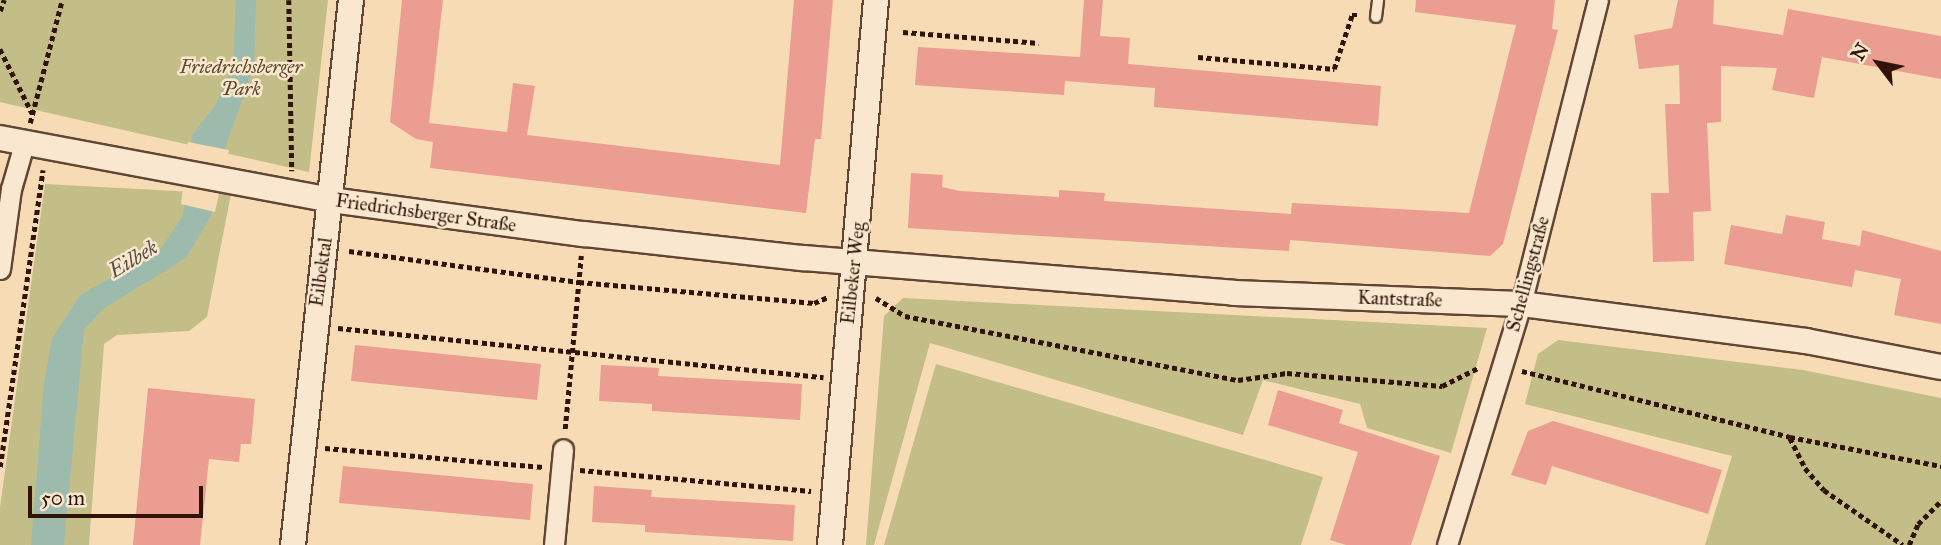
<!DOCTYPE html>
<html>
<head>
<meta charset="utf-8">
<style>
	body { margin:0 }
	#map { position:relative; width:1941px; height:545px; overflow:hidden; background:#f6dbb5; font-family:"IM FELL Great Primer",serif }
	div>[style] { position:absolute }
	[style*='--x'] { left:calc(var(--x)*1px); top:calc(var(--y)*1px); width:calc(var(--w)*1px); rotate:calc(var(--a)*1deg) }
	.green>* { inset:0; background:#c3be88 }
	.water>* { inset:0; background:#9dbbac }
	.pier>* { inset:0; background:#f6dbb5 }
	.building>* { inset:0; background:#ea9d90 }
	.path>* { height:4.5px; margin-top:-2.25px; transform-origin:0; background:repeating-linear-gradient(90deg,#301409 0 5px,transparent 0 8.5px) }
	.roads { filter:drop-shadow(2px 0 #624634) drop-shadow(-2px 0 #624634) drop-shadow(0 2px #624634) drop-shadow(0 -2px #624634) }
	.service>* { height:10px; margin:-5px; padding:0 5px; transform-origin:5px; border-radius:5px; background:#f9e8cf }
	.minor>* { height:19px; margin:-9.5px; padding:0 9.5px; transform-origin:9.5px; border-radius:9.5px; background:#f9e8cf }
	.tertiary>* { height:24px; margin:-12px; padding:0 12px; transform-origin:12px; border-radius:12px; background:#f9e8cf }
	span { translate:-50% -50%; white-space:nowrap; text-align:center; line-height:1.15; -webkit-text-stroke:5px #f9e8cf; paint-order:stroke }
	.park-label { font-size:19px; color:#5c472f; font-style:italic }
	.street-label { font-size:19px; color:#301409 }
	.water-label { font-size:21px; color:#564e42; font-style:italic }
	.north { position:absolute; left:1843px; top:28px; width:70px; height:70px; -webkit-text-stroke:5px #f9e8cf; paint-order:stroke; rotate:302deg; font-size:19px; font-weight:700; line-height:28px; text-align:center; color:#301409 }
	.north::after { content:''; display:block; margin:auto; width:24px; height:32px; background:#301409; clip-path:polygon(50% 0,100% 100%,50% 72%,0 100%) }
	.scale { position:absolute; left:28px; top:486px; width:175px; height:32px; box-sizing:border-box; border:4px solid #301409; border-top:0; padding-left:9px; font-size:21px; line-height:24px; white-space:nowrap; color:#301409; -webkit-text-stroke:5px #f9e8cf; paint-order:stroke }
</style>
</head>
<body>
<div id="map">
	<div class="green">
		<div style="clip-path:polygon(0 0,328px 0,309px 172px,0 102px)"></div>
		<div style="clip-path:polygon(45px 184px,231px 194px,207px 317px,189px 331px,117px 335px,104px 344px,89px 545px,0 545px,0 507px)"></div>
		<div style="clip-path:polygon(903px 298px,1487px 328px,1451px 453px,1367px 428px,1360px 404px,1263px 380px,1243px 435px,930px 343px,874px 545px,866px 545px,884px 316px)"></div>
		<div style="clip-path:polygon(1558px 340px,1803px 370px,1941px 398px,1941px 545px,1705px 545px,1732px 456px,1525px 404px,1538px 354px)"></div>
		<div style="clip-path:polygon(936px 364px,1323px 477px,1301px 545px,884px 545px)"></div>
	</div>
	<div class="water">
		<div style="clip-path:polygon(236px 0,256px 0,254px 68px,227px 142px,211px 216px,186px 258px,103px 309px,84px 330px,64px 545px,31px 545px,44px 383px,52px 339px,80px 295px,159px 251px,183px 216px,192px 135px,214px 107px,233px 66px)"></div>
	</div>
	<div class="pier">
		<div style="clip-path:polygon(188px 142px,229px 150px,215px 212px,181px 204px)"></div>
	</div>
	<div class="building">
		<div style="clip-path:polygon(402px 0,443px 0,429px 123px,507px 132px,513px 83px,535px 86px,527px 135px,780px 165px,794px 0,833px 0,821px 139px,815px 139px,806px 213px,430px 168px,433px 142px,416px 139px,390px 122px)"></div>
		<div style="clip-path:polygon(1084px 0,1103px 0,1100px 36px,1130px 38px,1128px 64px,1381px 86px,1378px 126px,1154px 107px,1155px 88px,1065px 81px,1064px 95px,915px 85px,918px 47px,1080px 57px)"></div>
		<div style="clip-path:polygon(1416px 0,1555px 0,1552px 29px,1558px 30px,1503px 244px,1490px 256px,1290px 240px,1289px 251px,908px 228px,911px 173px,943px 175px,942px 187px,960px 191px,1059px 197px,1059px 190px,1105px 193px,1104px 201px,1291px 214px,1292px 203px,1469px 213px,1516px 25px,1415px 12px)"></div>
		<div style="clip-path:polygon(1678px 0,1714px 0,1713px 24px,1783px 35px,1788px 9px,1941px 36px,1941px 79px,1822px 57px,1814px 98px,1772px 90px,1777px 68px,1721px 66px,1721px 122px,1707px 123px,1711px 211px,1693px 212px,1694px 261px,1653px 262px,1651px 193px,1669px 193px,1665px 104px,1680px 104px,1679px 65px,1639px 69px,1634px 35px,1672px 28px)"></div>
		<div style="clip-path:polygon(1786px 215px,1825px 222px,1822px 239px,1860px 246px,1862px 230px,1941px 251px,1941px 324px,1894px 315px,1901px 279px,1855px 270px,1852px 287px,1724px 264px,1731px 225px,1782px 234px)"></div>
		<div style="clip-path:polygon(355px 345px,541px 364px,537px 400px,351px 381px)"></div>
		<div style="clip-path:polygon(601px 365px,659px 368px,658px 376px,802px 384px,800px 420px,652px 411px,652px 404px,599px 401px)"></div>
		<div style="clip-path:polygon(148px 388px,255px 399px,251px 444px,241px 444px,239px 462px,209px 459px,200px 545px,133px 545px)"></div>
		<div style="clip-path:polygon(1278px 390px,1343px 410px,1339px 423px,1440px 456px,1411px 545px,1346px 545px,1330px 540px,1358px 452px,1268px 425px)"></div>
		<div style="clip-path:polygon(1553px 421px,1722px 470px,1708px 514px,1552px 466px,1546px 485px,1511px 475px,1528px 431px)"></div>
		<div style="clip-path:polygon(343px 466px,533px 484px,530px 520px,339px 503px)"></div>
		<div style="clip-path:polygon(594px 486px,652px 490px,651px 497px,795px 505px,793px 541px,645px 532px,645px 525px,592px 522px)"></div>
	</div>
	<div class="path">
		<div style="--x:289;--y:0;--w:171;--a:89"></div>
		<div style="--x:0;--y:11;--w:12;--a:-70"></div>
		<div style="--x:903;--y:32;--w:136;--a:4.6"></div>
		<div style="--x:0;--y:49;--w:72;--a:63.4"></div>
		<div style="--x:1198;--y:57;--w:137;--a:5"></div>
		<div style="--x:1334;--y:69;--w:57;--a:-71.6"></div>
		<div style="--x:1352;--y:15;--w:8;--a:0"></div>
		<div style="--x:30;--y:123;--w:127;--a:-75.4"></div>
		<div style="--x:349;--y:251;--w:232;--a:7.7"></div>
		<div style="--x:579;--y:282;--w:236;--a:5.1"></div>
		<div style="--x:814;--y:303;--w:15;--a:-23"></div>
		<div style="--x:876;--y:298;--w:34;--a:32"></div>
		<div style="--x:905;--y:316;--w:339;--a:10.9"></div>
		<div style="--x:1238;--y:380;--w:49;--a:-8.1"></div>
		<div style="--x:1287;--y:373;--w:156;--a:4.8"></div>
		<div style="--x:1442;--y:386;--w:42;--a:-26.6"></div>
		<div style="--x:338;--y:328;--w:488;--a:5.8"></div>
		<div style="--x:1522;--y:371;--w:276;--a:13.8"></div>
		<div style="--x:1790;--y:437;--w:154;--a:10.9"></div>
		<div style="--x:565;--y:429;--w:174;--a:-84.7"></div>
		<div style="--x:1790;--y:438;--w:34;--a:63"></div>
		<div style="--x:1805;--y:468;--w:29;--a:49"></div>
		<div style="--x:1824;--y:490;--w:96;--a:34.8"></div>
		<div style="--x:325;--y:448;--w:219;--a:5"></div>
		<div style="--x:0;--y:467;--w:300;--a:-81.8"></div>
		<div style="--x:580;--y:470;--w:232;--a:5.2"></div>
		<div style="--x:1909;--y:545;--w:23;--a:-67"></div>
		<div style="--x:1918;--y:524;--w:33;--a:-45"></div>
	</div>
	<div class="roads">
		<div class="service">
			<div style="--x:1376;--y:17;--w:17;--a:-83"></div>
		</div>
		<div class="minor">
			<div style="--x:0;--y:269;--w:81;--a:-82.2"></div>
			<div style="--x:11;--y:189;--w:47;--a:-73.9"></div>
			<div style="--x:554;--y:545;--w:96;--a:-84.6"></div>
			<div style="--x:1447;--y:545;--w:252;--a:-72.9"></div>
			<div style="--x:1521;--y:304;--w:314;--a:-75.8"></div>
		</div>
		<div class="tertiary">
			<div style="--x:0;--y:138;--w:337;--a:10.6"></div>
			<div style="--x:331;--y:200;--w:255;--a:7.7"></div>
			<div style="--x:584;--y:234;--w:220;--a:6.3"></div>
			<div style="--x:803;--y:258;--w:432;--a:4.6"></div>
			<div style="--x:1234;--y:293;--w:287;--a:2.2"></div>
			<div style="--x:1521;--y:304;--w:287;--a:7.4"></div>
			<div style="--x:1806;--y:341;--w:137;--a:10.9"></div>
			<div style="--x:293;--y:545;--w:548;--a:-83.93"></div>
			<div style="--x:830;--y:545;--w:547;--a:-85.18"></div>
		</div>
	</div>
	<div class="park-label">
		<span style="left:241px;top:78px">Friedrichsberger<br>Park</span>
	</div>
	<div class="street-label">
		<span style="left:426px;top:213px;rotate:8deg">Friedrichsberger Straße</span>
		<span style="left:321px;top:272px;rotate:-82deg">Eilbektal</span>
		<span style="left:853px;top:273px;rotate:-84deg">Eilbeker Weg</span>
		<span style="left:1528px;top:274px;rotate:-75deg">Schellingstraße</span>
		<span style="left:1400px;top:299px;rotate:2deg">Kantstraße</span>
	</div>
	<div class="water-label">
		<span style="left:133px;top:259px;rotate:-31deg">Eilbek</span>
	</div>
	<div class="north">N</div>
	<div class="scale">50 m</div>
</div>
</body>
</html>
